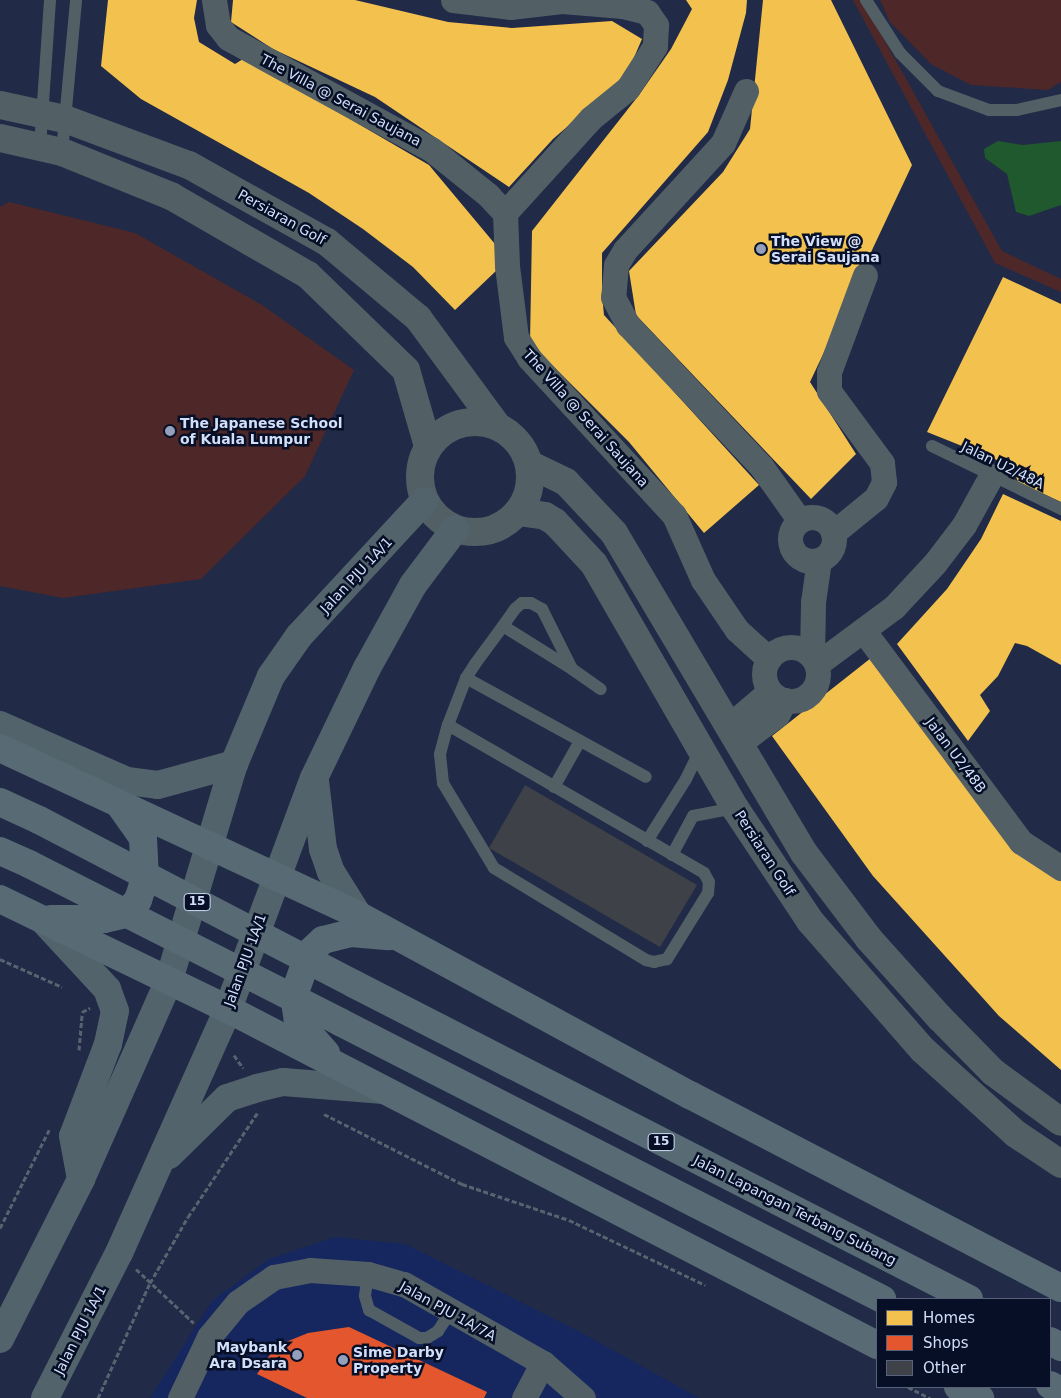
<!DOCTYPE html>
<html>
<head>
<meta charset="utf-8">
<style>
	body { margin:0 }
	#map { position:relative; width:1061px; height:1398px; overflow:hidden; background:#212a47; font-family:"DejaVu Sans",sans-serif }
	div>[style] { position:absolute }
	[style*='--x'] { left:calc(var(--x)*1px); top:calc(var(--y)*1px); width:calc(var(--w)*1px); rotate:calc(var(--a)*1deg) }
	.built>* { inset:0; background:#16275f }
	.green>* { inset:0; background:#4e2829 }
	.water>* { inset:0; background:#20592d }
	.homes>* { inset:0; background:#f2c14e }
	.shops>* { inset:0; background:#e4572e }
	.building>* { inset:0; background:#3e4148 }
	.path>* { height:3px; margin-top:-1.5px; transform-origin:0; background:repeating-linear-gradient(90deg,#586370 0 5px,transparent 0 7.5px) }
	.service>* { height:12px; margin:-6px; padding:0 6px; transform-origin:6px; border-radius:6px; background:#526066 }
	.minor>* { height:25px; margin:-12.5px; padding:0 12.5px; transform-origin:12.5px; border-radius:12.5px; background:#526066 }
	.minor>.ring { margin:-12.5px; padding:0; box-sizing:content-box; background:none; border:25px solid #526066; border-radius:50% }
	.tertiary>* { height:28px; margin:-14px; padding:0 14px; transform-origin:14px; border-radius:14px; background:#526066 }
	.tertiary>.ring { margin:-14px; padding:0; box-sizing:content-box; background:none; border:28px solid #526066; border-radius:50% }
	.secondary>* { height:28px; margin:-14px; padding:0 14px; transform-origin:14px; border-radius:14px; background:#53636c }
	.primary>* { height:28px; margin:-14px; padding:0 14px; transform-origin:14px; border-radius:14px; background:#586b75 }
	.primary-bridge>* { height:28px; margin:-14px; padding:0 14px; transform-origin:14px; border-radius:14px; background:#586b75 }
	.dots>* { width:14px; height:14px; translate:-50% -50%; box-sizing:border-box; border:2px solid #070f26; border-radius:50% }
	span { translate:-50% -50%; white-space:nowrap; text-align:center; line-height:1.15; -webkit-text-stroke:5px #070f26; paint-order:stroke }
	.shield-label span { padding:1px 4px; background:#070f26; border:1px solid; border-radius:4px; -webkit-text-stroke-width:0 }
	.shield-label { font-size:12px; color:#d2dffa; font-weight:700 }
	.street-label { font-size:14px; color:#d2dffa }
	.poi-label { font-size:14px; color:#d2dffa; font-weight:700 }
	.left { translate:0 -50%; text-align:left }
	.right { translate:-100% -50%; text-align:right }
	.legend { position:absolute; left:876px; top:1298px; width:175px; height:90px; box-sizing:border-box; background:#070f26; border:1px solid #58627b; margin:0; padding:6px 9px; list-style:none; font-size:15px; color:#d2dffa }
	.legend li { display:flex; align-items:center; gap:10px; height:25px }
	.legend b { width:25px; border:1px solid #58627b }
</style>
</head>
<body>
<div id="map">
	<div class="built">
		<div style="clip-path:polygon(335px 1237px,405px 1244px,582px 1333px,699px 1398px,150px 1398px,212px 1301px,269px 1259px)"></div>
	</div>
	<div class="green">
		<div style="clip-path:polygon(853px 0,862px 0,1002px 251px,1061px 279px,1061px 292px,995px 263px)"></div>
		<div style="clip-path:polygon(880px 0,1061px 0,1061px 82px,1048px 90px,971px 85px,931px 64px,890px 22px)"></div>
		<div style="clip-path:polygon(9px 202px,135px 233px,262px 305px,354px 370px,305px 476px,201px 579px,63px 598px,0 586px,0 207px)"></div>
	</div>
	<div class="water">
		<div style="clip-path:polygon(998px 141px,1023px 145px,1061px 141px,1061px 205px,1029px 216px,1016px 212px,1007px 174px,985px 158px,984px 149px)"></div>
	</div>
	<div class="homes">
		<div style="clip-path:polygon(108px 0,197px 0,194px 18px,199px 42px,235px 64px,243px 59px,288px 83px,429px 165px,500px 250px,498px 269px,455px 310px,413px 267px,363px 229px,309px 193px,141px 99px,101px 66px)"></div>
		<div style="clip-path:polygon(233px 0,355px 0,448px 22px,512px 28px,612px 21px,642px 39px,626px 76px,553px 139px,509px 187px,375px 97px,273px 49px,231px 22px)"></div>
		<div style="clip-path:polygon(686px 0,747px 0,746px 13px,728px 80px,708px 132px,602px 253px,602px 295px,604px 315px,759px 485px,704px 533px,629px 442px,530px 343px,532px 231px,639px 95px,671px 49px,692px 9px)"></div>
		<div style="clip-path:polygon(763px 0,831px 0,912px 165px,810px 382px,856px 454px,811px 499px,636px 315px,629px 271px,723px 172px,750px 129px)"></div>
		<div style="clip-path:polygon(1003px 277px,1061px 304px,1061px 502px,1018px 482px,1009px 457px,997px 460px,927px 432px)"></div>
		<div style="clip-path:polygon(1003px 494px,1061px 521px,1061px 665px,1027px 646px,1015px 643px,998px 676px,980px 695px,990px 711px,968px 741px,897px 644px,947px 589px,981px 539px)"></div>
		<div style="clip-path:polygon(871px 658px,1030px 859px,1061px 881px,1061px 1070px,999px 1016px,873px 876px,772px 736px)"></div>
	</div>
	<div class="shops">
		<div style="clip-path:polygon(349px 1327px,487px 1392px,484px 1398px,307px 1398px,257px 1374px,276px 1346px,308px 1333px)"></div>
	</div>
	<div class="building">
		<div style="clip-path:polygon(525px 785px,697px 885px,660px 947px,489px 848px)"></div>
	</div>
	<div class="path">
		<div style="--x:0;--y:959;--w:68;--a:24.3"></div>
		<div style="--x:79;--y:1050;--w:38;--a:-85"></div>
		<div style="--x:82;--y:1012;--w:9;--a:-27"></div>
		<div style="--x:234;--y:1055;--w:16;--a:55"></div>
		<div style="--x:324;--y:1114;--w:155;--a:26.9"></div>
		<div style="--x:462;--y:1184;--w:113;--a:18.6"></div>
		<div style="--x:569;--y:1220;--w:151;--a:25.5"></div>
		<div style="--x:0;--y:1228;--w:110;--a:-63.4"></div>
		<div style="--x:136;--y:1269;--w:79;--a:43"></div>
		<div style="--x:908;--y:1387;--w:25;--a:27"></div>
		<div style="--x:98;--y:1398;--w:126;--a:-65.7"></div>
		<div style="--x:150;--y:1283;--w:76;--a:-60.1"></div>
		<div style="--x:188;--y:1217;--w:126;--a:-56.3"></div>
	</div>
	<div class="service">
		<div style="--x:866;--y:0;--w:63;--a:57.3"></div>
		<div style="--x:900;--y:53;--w:54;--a:45"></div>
		<div style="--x:938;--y:91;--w:54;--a:20.4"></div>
		<div style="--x:989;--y:110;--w:28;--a:0"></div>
		<div style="--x:1017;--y:110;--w:45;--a:-12.8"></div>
		<div style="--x:40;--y:147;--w:147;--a:-86.1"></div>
		<div style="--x:62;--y:152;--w:153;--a:-84.7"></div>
		<div style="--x:932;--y:446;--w:144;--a:26"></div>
		<div style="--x:572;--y:669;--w:35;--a:35"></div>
		<div style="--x:466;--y:678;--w:205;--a:28.8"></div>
		<div style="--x:448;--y:725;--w:296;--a:30"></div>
		<div style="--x:704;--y:873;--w:10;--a:61"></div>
		<div style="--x:709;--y:882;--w:11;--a:95"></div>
		<div style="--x:708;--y:893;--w:78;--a:121.8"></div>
		<div style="--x:667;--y:959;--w:13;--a:167"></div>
		<div style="--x:654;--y:962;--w:8;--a:-166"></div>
		<div style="--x:646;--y:960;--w:178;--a:-148.8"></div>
		<div style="--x:494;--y:868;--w:99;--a:-121"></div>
		<div style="--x:443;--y:783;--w:29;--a:-96"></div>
		<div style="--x:440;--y:754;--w:30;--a:-75"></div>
		<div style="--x:448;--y:725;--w:50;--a:-69"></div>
		<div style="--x:466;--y:678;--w:17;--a:-57"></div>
		<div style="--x:475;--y:664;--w:47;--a:-53.6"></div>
		<div style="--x:503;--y:626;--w:21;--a:-55"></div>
		<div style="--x:515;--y:609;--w:9;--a:-41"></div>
		<div style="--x:522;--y:603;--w:9;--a:0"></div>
		<div style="--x:531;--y:603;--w:13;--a:29"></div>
		<div style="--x:542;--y:609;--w:67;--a:63.4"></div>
		<div style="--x:572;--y:669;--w:81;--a:-148.1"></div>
		<div style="--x:554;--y:787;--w:53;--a:-60.5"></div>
		<div style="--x:647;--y:841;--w:73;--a:-57.8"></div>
		<div style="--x:686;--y:779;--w:32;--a:-64"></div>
		<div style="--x:672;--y:855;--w:44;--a:-61.7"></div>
		<div style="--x:693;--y:816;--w:43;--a:-10.8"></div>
		<div style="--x:368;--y:1274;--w:22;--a:98"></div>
		<div style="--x:365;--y:1296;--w:15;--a:74"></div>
		<div style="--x:369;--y:1310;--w:57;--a:29.2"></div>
		<div style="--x:419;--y:1338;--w:8;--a:0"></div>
		<div style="--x:427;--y:1338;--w:13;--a:-32"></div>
		<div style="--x:438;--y:1331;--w:24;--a:-57"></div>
	</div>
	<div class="minor">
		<div style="--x:214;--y:0;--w:25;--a:81"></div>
		<div style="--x:218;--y:25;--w:16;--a:52"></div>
		<div style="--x:228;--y:38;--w:231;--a:28.7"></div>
		<div style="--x:431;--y:149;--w:73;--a:38.9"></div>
		<div style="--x:488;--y:195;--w:25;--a:47"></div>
		<div style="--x:505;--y:213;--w:53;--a:87.8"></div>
		<div style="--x:507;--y:266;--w:72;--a:82.8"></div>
		<div style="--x:516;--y:337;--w:25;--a:58"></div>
		<div style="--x:529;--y:358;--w:214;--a:47.3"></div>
		<div style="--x:674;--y:515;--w:71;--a:66"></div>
		<div style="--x:703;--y:580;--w:60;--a:55.8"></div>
		<div style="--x:737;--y:630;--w:43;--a:42.2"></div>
		<div style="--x:453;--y:0;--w:57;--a:7"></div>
		<div style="--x:510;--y:7;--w:52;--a:-6.6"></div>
		<div style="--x:562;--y:1;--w:61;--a:4.7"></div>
		<div style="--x:623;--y:6;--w:25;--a:14"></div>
		<div style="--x:647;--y:12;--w:16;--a:55"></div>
		<div style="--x:656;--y:25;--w:21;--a:93"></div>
		<div style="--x:655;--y:46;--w:50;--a:122.7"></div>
		<div style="--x:628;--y:88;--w:48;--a:141"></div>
		<div style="--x:591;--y:118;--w:128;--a:132.2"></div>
		<div style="--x:746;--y:91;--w:57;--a:113.9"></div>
		<div style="--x:723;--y:143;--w:145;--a:132.5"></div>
		<div style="--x:625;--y:250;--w:17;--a:121"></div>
		<div style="--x:616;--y:265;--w:32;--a:95"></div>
		<div style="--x:613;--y:297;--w:32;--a:62"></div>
		<div style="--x:628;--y:325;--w:194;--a:46.7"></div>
		<div style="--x:761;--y:466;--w:67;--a:54.7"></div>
		<div class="ring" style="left:790px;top:517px;width:19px;height:19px"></div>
		<div style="--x:833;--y:533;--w:55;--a:-39.1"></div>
		<div style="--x:876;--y:498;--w:18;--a:-63"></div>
		<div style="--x:884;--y:482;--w:19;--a:-96"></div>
		<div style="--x:882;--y:463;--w:89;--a:-126.4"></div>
		<div style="--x:829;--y:391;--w:19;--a:-90"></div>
		<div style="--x:829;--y:372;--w:103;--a:-69.6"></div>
		<div style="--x:863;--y:630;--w:264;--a:53.3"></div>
		<div style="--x:1021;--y:842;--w:48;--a:33"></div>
		<div class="ring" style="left:764px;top:647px;width:29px;height:29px"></div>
		<div style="--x:812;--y:656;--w:54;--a:-88.9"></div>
		<div style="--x:813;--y:602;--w:42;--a:-81.9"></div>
		<div style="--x:817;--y:664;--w:96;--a:-36.5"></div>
		<div style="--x:894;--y:607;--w:60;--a:-47"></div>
		<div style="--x:935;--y:563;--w:48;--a:-52.7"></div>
		<div style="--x:964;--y:525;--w:56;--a:-61.1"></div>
		<div style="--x:728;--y:727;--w:55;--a:-40.6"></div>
		<div style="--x:738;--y:744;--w:49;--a:-36.6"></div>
		<div style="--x:777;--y:715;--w:17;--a:-62"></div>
		<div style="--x:180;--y:1398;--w:68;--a:-64.6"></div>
		<div style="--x:209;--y:1337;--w:45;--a:-50.4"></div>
		<div style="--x:238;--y:1302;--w:44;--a:-34.8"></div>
		<div style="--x:274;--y:1277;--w:37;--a:-11"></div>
		<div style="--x:310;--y:1270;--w:58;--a:3.9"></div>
		<div style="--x:368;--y:1274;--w:37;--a:16"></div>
		<div style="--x:404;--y:1284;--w:160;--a:29.6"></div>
		<div style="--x:543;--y:1363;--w:53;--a:41.2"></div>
		<div style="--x:524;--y:1398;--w:40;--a:-62"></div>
	</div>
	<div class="tertiary">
		<div style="--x:0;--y:105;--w:66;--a:12.2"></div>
		<div style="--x:65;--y:119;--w:132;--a:20.4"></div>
		<div style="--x:189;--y:165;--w:158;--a:29.2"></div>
		<div style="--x:327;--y:242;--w:119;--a:39.9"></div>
		<div style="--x:418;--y:318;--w:135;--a:53.7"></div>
		<div style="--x:0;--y:138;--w:64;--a:12.7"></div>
		<div style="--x:62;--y:152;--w:118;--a:22"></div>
		<div style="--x:171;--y:196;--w:158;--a:30"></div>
		<div style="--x:308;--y:275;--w:136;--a:44.1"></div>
		<div style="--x:406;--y:370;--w:79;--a:73.9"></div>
		<div class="ring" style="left:420px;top:422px;width:82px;height:82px"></div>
		<div style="--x:529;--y:464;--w:41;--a:25.9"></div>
		<div style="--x:566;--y:482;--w:70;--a:46.7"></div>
		<div style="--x:614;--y:533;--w:372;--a:59.3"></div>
		<div style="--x:804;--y:853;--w:108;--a:52.9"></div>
		<div style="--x:869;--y:939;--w:106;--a:48.1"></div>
		<div style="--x:940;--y:1018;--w:76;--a:45.5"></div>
		<div style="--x:993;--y:1072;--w:84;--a:36.3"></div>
		<div style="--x:518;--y:512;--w:27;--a:8"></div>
		<div style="--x:545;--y:516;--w:12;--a:31"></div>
		<div style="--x:555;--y:522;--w:57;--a:47.1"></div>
		<div style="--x:594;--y:564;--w:282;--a:60"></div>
		<div style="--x:735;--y:808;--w:136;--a:56.4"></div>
		<div style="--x:810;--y:921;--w:171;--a:48.8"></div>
		<div style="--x:923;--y:1050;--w:125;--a:42.1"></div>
		<div style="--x:1016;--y:1134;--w:54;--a:33.7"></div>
	</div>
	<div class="secondary">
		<div style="--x:0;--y:725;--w:139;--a:23.8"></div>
		<div style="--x:127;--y:781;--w:31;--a:7"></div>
		<div style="--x:158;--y:785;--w:79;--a:-15.4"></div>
		<div style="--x:315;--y:781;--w:68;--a:83.3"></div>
		<div style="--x:323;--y:849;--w:24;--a:71"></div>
		<div style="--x:331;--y:872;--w:51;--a:57.9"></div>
		<div style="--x:44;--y:921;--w:93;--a:47.2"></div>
		<div style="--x:107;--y:989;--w:23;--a:70"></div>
		<div style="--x:115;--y:1011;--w:34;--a:102"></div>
		<div style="--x:108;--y:1044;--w:98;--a:110.8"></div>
		<div style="--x:73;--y:1136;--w:44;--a:79.5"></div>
		<div style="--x:169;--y:1155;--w:81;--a:-44.5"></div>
		<div style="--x:227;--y:1098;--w:32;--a:-18"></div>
		<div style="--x:257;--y:1088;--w:27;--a:-13"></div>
		<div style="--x:283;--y:1082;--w:101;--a:4.5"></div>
		<div style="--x:0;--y:1339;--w:179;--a:-63.1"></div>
		<div style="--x:81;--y:1179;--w:218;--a:-66.1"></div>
		<div style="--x:169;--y:980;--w:226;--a:-73.3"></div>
		<div style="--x:234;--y:764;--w:95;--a:-67.2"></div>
		<div style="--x:271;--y:676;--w:49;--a:-55"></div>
		<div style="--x:299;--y:636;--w:184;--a:-47.2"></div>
		<div style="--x:45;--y:1398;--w:163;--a:-63"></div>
		<div style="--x:119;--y:1253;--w:267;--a:-65.9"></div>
		<div style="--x:228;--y:1009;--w:246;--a:-69.6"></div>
		<div style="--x:314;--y:778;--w:122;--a:-64.3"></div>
		<div style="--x:367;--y:668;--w:95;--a:-61"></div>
		<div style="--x:413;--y:585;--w:70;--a:-53.1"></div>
	</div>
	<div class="primary">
		<div style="--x:0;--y:748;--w:395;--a:25"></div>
		<div style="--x:358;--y:915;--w:378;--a:28.5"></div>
		<div style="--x:690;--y:1095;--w:418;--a:27.5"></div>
		<div style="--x:0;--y:802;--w:43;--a:24.8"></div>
		<div style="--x:0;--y:851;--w:32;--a:24"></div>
		<div style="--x:0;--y:899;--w:253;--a:25.8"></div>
		<div style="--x:228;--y:1009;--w:731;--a:27.37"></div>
		<div style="--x:51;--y:919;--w:53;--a:0"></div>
		<div style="--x:104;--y:919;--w:22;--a:-13"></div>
		<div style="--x:125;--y:914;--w:19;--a:-47"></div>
		<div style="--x:138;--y:900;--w:22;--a:-72"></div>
		<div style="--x:145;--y:879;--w:41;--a:-92.8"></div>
		<div style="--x:143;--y:838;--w:42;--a:-125.2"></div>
		<div style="--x:354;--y:984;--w:691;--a:27.12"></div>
		<div style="--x:340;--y:1022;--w:609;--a:27.07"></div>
		<div style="--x:326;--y:1053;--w:43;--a:-131.2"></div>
		<div style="--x:298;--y:1021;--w:26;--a:-99"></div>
		<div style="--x:294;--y:995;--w:45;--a:-70.3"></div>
		<div style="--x:309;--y:953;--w:19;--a:-43"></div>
		<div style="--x:323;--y:940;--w:29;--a:-14"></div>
		<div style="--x:351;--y:933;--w:38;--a:5"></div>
		<div style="--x:1050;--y:1341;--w:13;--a:29"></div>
		<div style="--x:1050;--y:1385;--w:13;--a:29"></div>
		<div style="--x:958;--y:1387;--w:25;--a:27"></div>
	</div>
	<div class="primary-bridge">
		<div style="--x:39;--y:820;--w:355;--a:27.5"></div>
		<div style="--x:29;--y:864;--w:349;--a:26.9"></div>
	</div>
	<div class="dots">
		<div style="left:761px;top:249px;background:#94a0bb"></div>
		<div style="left:170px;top:431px;background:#94a0bb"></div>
		<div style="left:297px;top:1355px;background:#94a0bb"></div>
		<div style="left:343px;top:1360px;background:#94a0bb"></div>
	</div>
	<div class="shield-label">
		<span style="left:197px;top:902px">15</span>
		<span style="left:661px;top:1142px">15</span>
	</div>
	<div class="street-label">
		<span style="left:341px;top:100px;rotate:28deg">The Villa @ Serai Saujana</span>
		<span style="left:282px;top:217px;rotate:29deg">Persiaran Golf</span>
		<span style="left:586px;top:418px;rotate:48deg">The Villa @ Serai Saujana</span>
		<span style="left:1003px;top:465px;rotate:26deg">Jalan U2/48A</span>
		<span style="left:356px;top:575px;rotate:-47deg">Jalan PJU 1A/1</span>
		<span style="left:956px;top:755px;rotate:53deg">Jalan U2/48B</span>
		<span style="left:765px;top:853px;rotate:57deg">Persiaran Golf</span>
		<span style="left:245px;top:960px;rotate:-70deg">Jalan PJU 1A/1</span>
		<span style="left:795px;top:1210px;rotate:27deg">Jalan Lapangan Terbang Subang</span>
		<span style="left:448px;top:1311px;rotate:29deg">Jalan PJU 1A/7A</span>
		<span style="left:80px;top:1330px;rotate:-63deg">Jalan PJU 1A/1</span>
	</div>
	<div class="poi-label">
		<span class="left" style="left:771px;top:249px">The View @<br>Serai Saujana</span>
		<span class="left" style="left:180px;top:431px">The Japanese School<br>of Kuala Lumpur</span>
		<span class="right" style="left:287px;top:1355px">Maybank<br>Ara Dsara</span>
		<span class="left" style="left:353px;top:1360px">Sime Darby<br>Property</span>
	</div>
	<ul class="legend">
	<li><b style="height:14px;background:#f2c14e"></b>Homes</li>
	<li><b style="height:14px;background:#e4572e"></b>Shops</li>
	<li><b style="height:14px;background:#3e4148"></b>Other</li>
	</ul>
</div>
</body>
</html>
